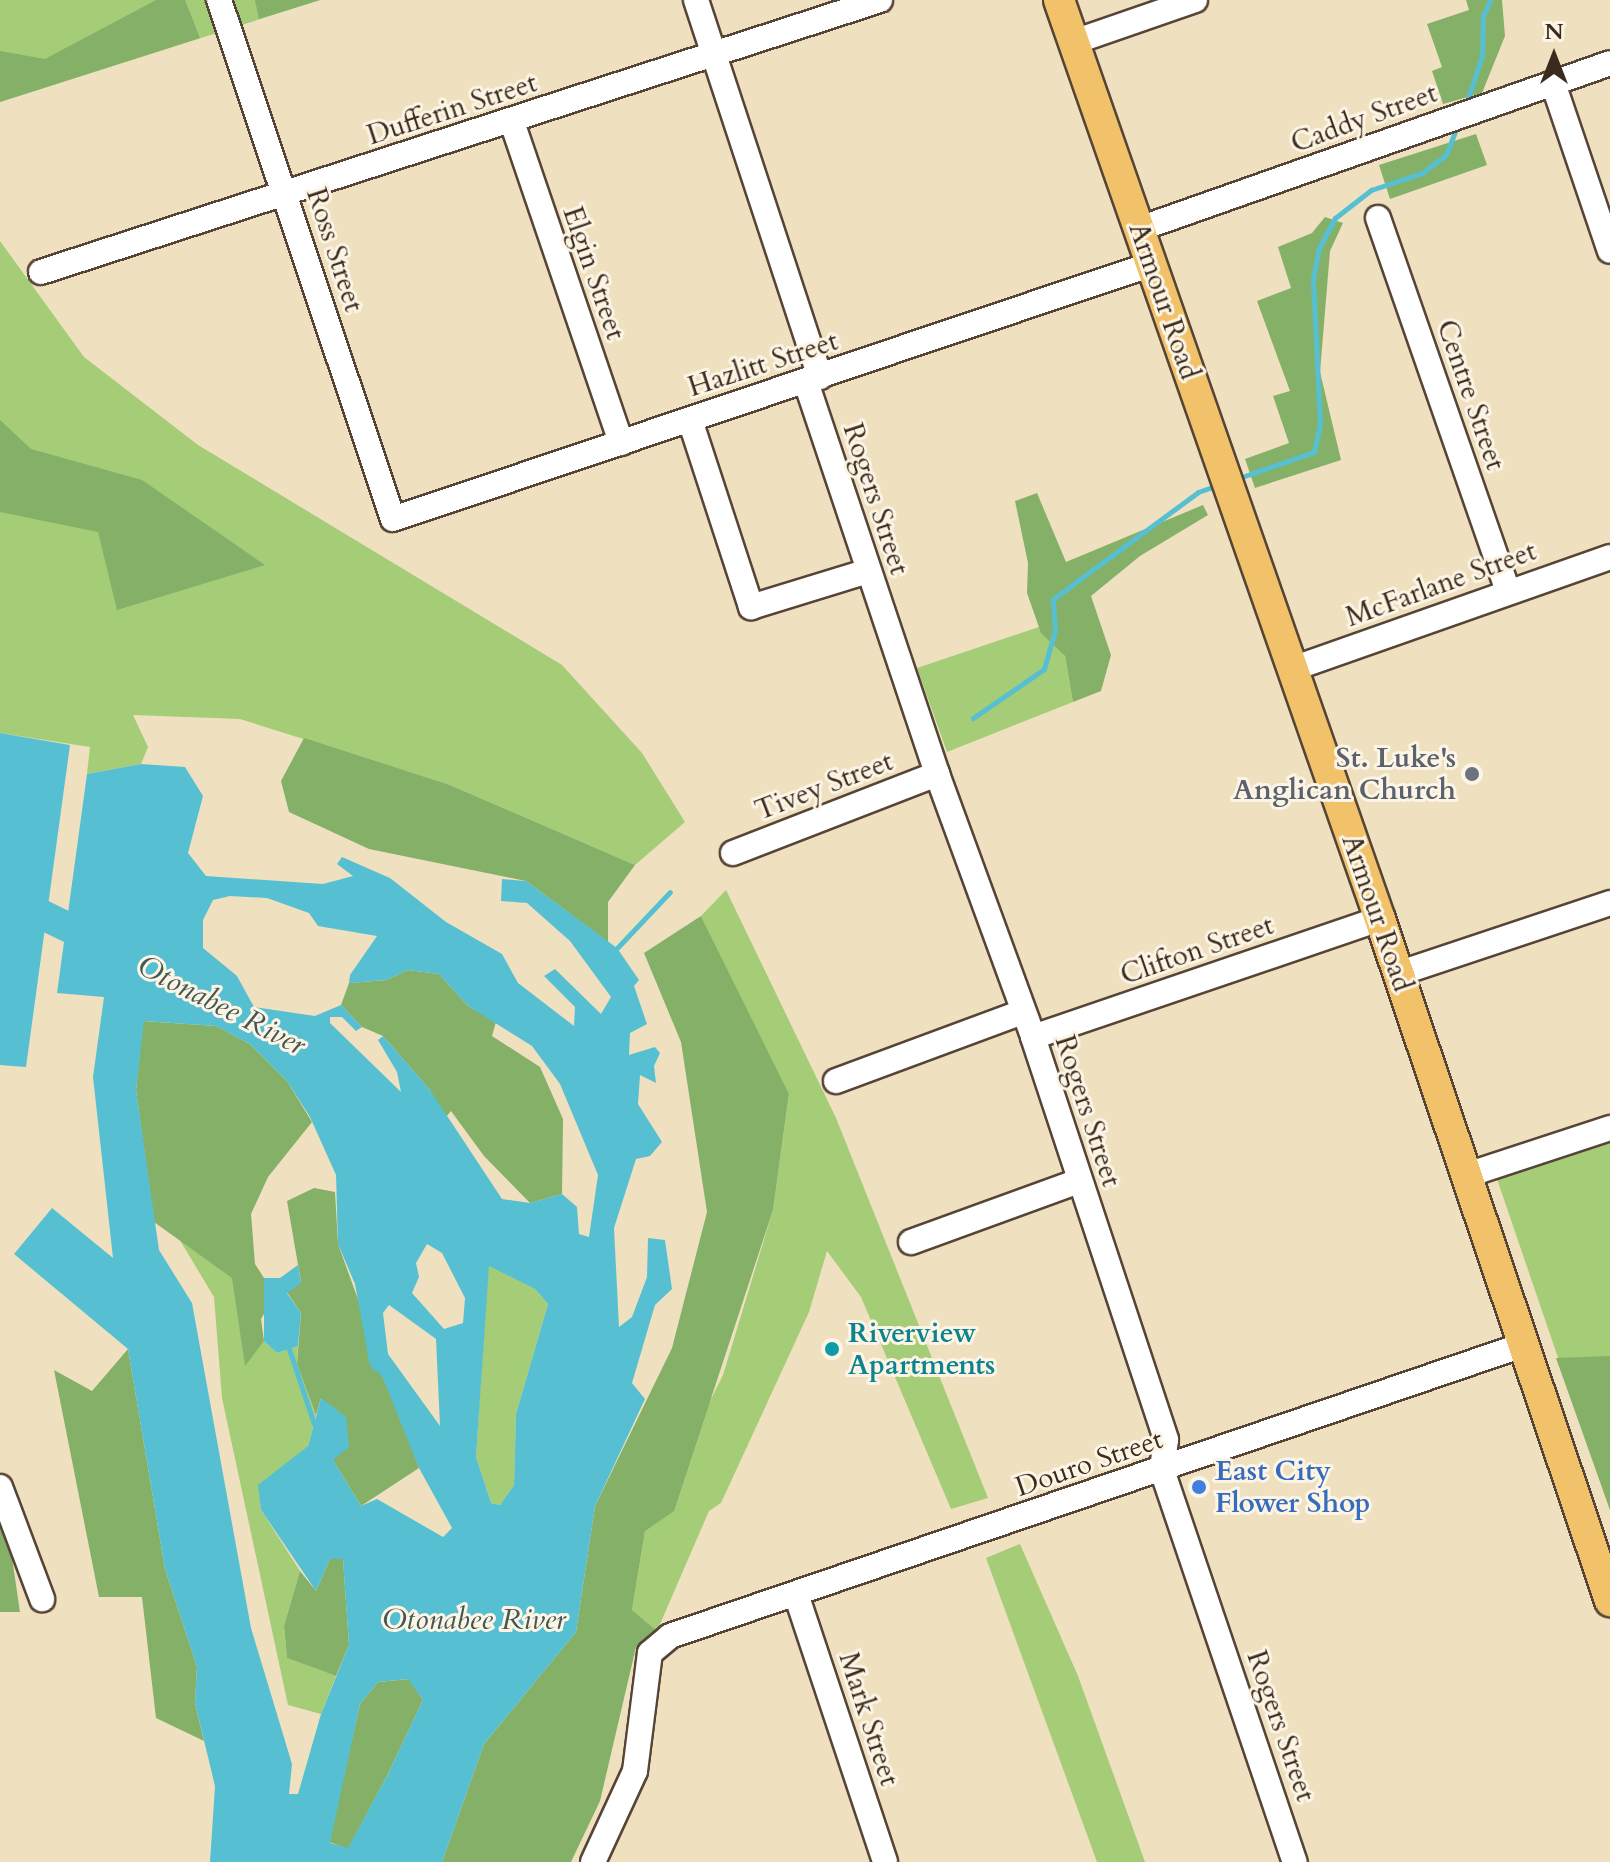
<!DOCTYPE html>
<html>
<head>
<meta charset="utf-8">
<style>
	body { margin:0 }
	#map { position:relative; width:1610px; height:1862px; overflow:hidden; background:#efe0c0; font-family:Cardo,serif }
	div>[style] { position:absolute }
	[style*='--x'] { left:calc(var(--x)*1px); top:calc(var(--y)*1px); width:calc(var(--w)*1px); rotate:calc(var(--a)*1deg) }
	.green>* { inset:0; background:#a5cc77 }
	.forest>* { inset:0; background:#84b068 }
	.water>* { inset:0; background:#56c0d2 }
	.stream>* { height:5px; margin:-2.5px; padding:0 2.5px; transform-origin:2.5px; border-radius:2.5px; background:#56c0d2 }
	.river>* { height:30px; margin:-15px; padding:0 15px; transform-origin:15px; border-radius:15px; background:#56c0d2 }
	.roads { filter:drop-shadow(2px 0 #564536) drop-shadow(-2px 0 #564536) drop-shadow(0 2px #564536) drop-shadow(0 -2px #564536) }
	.minor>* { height:24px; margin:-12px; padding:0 12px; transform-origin:12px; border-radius:12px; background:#fff }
	.major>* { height:30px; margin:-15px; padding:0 15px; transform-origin:15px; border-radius:15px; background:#f2c26a }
	.dots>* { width:22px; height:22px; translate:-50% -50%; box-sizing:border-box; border:4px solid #fcf5e5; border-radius:50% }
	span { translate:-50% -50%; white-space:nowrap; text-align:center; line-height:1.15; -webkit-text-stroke:6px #fcf5e5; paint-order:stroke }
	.street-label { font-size:28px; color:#3b2a1e }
	.worship-label { font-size:28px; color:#5b616d; font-weight:700 }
	.right { translate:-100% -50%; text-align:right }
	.culture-label { font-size:28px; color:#0d838f; font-weight:700 }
	.left { translate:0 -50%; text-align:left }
	.shop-label { font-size:28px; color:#366cbe; font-weight:700 }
	.water-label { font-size:30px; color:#435754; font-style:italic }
	.north { position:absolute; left:1514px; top:16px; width:80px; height:80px; -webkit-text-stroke:6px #fcf5e5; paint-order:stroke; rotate:0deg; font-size:22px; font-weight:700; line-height:32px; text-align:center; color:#3b2a1e }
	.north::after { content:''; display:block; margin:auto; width:28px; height:36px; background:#3b2a1e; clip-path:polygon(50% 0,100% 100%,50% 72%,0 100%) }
</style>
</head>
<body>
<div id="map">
	<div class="green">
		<div style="clip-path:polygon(0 0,320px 0,0 102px)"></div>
		<div style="clip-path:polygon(0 241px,84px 357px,198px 445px,562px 665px,642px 753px,685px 822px,635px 865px,450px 785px,240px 719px,133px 715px,148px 747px,141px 764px,87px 774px,90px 747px,0 733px)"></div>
		<div style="clip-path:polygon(1039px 627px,1065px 656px,1073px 702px,947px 752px,917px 668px)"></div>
		<div style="clip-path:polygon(726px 890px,836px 1118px,988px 1498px,951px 1509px,861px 1297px,827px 1251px,809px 1312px,721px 1503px,709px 1511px,657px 1631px,632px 1610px,645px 1531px,723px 1375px,773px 1210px,789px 1095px,701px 916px)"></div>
		<div style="clip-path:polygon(1610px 1141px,1610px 1510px,1497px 1179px)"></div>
		<div style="clip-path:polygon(178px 1237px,233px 1278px,245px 1365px,264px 1341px,277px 1353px,298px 1346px,297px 1364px,316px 1415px,308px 1446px,259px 1486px,261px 1510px,300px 1571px,284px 1626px,287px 1658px,336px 1676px,321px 1714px,288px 1705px,222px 1398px,214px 1297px)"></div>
		<div style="clip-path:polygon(488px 1265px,535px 1289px,548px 1304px,516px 1414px,514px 1485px,500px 1505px,491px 1503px,476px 1457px)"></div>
		<div style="clip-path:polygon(1020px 1544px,1078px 1676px,1145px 1862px,1097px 1862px,986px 1558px)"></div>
	</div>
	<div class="forest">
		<div style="clip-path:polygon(156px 0,185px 0,200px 38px,0 102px,0 51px,45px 59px)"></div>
		<div style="clip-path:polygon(255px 0,320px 0,259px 19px)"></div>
		<div style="clip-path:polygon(1466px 0,1502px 0,1505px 36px,1482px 93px,1443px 104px,1432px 71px,1442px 67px,1427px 24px,1469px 10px)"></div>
		<div style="clip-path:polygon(1476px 134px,1487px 165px,1390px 199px,1379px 165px)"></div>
		<div style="clip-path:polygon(1325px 217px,1343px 223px,1330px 251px,1320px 372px,1341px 460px,1255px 488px,1245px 459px,1289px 443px,1273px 396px,1290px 391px,1257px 301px,1291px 288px,1278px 247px,1312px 233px)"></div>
		<div style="clip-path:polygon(0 420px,31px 449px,142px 480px,265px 565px,117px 610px,98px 532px,0 512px)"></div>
		<div style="clip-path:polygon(1037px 493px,1066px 562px,1203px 505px,1208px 515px,1140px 556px,1091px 596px,1111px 655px,1101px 691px,1073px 702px,1065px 656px,1041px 633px,1027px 593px,1028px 563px,1015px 501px)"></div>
		<div style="clip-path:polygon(304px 738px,450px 785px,635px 865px,608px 902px,608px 942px,526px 881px,369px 849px,289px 812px,281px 781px)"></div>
		<div style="clip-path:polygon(701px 916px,789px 1094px,773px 1210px,674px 1511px,645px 1531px,632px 1610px,657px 1631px,636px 1647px,600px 1801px,571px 1862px,442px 1862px,484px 1744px,576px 1632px,595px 1506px,672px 1348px,707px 1212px,681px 1042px,644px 953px)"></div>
		<div style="clip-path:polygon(408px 970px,439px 974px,468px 1006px,496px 1022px,492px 1036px,540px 1067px,563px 1119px,562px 1194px,530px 1203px,484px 1156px,451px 1111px,445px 1118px,430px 1090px,383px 1036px,362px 1027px,341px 1005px,349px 983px,386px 980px)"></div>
		<div style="clip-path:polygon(143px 1021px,216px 1026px,250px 1044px,287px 1081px,312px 1122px,268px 1177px,251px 1214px,255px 1264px,264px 1278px,268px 1307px,261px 1319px,264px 1341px,245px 1366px,232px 1278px,154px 1222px,136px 1090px)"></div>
		<div style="clip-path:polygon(314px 1188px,335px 1192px,338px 1244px,419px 1468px,361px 1506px,333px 1460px,321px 1398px,316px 1415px,297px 1364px,301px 1313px,287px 1292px,301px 1282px,287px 1201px)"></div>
		<div style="clip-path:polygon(128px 1349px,165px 1569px,197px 1667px,195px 1703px,204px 1741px,156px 1718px,142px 1597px,99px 1597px,54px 1370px,92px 1391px)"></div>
		<div style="clip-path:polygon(1610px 1356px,1610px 1510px,1556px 1358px)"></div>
		<div style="clip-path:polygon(0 1528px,12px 1558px,20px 1612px,0 1612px)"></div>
		<div style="clip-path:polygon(330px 1559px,343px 1559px,349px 1645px,336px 1676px,287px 1658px,284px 1626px,300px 1571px,316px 1591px)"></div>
		<div style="clip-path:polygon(409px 1679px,423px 1700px,387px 1776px,348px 1849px,329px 1842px,360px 1704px,378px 1682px)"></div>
	</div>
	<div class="water">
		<div style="clip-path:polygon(0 733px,70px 745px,26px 1067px,0 1065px)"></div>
		<div style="clip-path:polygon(evenodd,141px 764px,185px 767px,203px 796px,188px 853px,206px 876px,323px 884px,353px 876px,337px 864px,342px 857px,390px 878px,446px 922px,502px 954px,518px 983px,574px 1026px,575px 1007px,544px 976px,555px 969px,601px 1014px,611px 997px,570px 941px,527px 903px,501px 901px,502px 879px,526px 881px,617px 948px,639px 980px,634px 986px,647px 1024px,630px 1033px,629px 1055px,655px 1047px,660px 1053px,654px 1066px,656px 1083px,640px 1075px,638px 1104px,662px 1142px,650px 1156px,636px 1159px,614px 1228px,619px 1327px,632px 1317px,647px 1277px,648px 1238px,665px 1240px,672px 1289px,655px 1305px,632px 1383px,645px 1399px,595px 1506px,576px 1632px,484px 1744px,442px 1862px,210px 1862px,215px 1786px,195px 1703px,197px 1667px,165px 1569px,128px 1349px,14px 1254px,52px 1208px,113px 1258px,93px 1077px,104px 997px,57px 993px,87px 774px,141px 764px,230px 896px,267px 898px,309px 913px,318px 926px,377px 936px,350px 975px,349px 983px,386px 980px,408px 970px,439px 974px,468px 1006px,532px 1046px,560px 1084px,598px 1175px,589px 1237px,579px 1234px,577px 1207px,562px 1194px,530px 1203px,502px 1199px,430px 1090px,383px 1036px,378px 1040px,397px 1072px,401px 1092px,330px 1023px,330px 1017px,342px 1017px,356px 1031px,362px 1027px,341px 1005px,315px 1016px,254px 1007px,237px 976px,203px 948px,203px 920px,213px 900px,230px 896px,141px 764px,144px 1021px,216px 1026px,250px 1044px,287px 1081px,310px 1117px,336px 1175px,338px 1244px,355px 1284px,370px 1366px,382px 1376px,419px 1468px,452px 1528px,443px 1537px,377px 1499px,361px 1506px,333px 1460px,349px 1447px,346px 1417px,321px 1398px,308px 1446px,258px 1485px,261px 1510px,316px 1591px,330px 1559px,343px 1559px,349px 1645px,321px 1714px,298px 1794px,289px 1794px,292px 1764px,251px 1628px,192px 1303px,159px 1250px,136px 1090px,144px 1021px,141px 764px,427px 1244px,442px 1253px,465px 1298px,463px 1323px,444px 1329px,412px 1293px,419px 1277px,416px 1263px,427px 1244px,141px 764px,489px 1266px,535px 1289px,548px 1304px,516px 1414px,514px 1485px,500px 1505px,491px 1503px,476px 1457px,489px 1266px,141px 764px,389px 1305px,436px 1339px,440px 1426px,388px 1354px,383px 1313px,389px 1305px,141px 764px,408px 1679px,423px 1700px,387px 1776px,348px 1848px,330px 1843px,360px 1704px,378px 1682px,408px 1679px)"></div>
		<div style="clip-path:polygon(298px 1265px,301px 1283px,287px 1293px,301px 1313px,298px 1346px,277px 1353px,264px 1341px,264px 1278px,280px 1278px)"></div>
	</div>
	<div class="stream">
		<div style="--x:1465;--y:107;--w:54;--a:-71.6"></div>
		<div style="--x:1482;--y:56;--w:40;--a:-88.6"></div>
		<div style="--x:1483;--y:16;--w:17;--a:-66"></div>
		<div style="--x:1236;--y:479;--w:83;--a:-19.1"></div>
		<div style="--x:1314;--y:452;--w:29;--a:-78"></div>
		<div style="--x:1320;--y:424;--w:145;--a:-92.8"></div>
		<div style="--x:1313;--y:279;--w:32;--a:-79"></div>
		<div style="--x:1319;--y:248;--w:34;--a:-62"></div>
		<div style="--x:1335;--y:218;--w:46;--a:-37.9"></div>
		<div style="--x:1371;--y:190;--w:54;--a:-18.4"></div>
		<div style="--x:1422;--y:173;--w:30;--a:-37"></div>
		<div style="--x:1446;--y:155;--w:30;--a:-69"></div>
		<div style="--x:973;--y:718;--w:86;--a:-34.6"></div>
		<div style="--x:1044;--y:669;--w:41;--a:-74.2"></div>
		<div style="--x:1055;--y:630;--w:31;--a:-94"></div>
		<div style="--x:1053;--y:599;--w:180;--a:-36.4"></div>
		<div style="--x:1198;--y:492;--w:21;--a:-19"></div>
		<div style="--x:617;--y:948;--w:77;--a:-46.6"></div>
		<div style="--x:289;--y:1349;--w:79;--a:71.6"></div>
	</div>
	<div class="river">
		<div style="--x:0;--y:894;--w:114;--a:26.1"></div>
	</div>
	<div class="roads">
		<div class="minor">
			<div style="--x:219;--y:0;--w:547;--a:71.47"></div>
			<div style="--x:393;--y:519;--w:801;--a:-18.57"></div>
			<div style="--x:696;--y:0;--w:397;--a:71.8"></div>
			<div style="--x:1074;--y:42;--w:128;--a:-19.1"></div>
			<div style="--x:1553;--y:83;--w:177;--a:71.3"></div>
			<div style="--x:512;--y:122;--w:339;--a:71.2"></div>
			<div style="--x:1378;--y:218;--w:395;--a:70.8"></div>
			<div style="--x:1139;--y:229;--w:499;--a:-19.4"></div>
			<div style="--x:41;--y:272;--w:882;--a:-17.96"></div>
			<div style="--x:806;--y:382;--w:413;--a:71.5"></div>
			<div style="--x:937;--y:774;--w:280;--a:69.9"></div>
			<div style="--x:1033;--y:1037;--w:424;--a:71.7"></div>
			<div style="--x:1166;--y:1440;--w:30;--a:98"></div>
			<div style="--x:1162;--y:1470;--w:414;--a:71.3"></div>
			<div style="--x:690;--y:420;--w:197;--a:71.9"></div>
			<div style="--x:751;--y:607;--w:122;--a:-17.1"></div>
			<div style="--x:1292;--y:669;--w:337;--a:-19.4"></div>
			<div style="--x:733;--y:853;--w:219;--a:-21.2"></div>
			<div style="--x:1397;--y:974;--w:225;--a:-18.4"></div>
			<div style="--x:1033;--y:1037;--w:367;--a:-18.8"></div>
			<div style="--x:836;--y:1081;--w:199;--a:-20.3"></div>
			<div style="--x:1467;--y:1175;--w:151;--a:-18.2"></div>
			<div style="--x:911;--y:1242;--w:179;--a:-20"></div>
			<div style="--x:0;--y:1487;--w:120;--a:69.4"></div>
			<div style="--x:796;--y:1594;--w:282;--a:71.6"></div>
			<div style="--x:593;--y:1862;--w:100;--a:-65.2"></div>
			<div style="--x:635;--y:1771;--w:119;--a:-82.8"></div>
			<div style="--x:650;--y:1653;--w:26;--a:-40"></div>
			<div style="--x:670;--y:1636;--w:904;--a:-18.84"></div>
		</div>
		<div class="major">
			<div style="--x:1059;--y:0;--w:973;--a:70.75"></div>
			<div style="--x:1380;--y:919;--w:720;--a:71.36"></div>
		</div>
	</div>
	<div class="dots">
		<div style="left:1472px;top:774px;background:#6b7280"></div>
		<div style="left:832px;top:1349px;background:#0f9aa8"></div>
		<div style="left:1199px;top:1487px;background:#3f7fe0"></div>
	</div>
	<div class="street-label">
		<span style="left:452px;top:109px;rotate:-18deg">Dufferin Street</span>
		<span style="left:1364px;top:118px;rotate:-20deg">Caddy Street</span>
		<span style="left:335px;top:250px;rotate:72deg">Ross Street</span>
		<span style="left:594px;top:273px;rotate:71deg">Elgin Street</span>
		<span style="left:1164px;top:301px;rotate:71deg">Armour Road</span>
		<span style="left:763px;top:364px;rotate:-18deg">Hazlitt Street</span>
		<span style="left:1471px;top:395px;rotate:71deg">Centre Street</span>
		<span style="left:876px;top:499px;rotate:72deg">Rogers Street</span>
		<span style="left:1441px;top:584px;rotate:-20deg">McFarlane Street</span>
		<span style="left:824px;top:786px;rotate:-21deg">Tivey Street</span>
		<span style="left:1377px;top:913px;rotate:71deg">Armour Road</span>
		<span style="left:1197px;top:950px;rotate:-19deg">Clifton Street</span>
		<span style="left:1088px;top:1111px;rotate:72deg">Rogers Street</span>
		<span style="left:1089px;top:1463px;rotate:-19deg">Douro Street</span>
		<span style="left:869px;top:1719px;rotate:72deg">Mark Street</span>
		<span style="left:1281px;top:1726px;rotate:71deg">Rogers Street</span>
	</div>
	<div class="worship-label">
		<span class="right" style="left:1456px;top:774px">St. Luke's<br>Anglican Church</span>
	</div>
	<div class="culture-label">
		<span class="left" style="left:848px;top:1349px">Riverview<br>Apartments</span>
	</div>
	<div class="shop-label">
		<span class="left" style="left:1215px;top:1487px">East City<br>Flower Shop</span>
	</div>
	<div class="water-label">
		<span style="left:221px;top:1006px;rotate:27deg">Otonabee River</span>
		<span style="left:474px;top:1620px">Otonabee River</span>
	</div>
	<div class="north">N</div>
</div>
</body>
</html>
